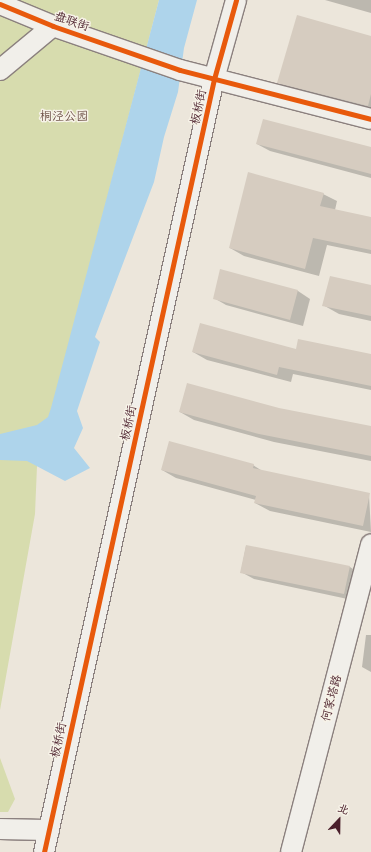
<!DOCTYPE html>
<html>
<head>
<meta charset="utf-8">
<style>
	body { margin:0 }
	#map { position:relative; width:371px; height:852px; overflow:hidden; background:#ece6db; font-family:"Patrick Hand","LXGW WenKai TC",sans-serif }
	div>[style] { position:absolute }
	[style*='--x'] { left:calc(var(--x)*1px); top:calc(var(--y)*1px); width:calc(var(--w)*1px); rotate:calc(var(--a)*1deg) }
	.green>* { inset:0; background:#d7dcae }
	.water>* { inset:0; background:#aed4eb }
	.shadow>* { inset:0; background:#0003 }
	.building>* { inset:0; background:#d6ccc0 }
	.roads { filter:drop-shadow(1px 0 #8b807e) drop-shadow(-1px 0 #8b807e) drop-shadow(0 1px #8b807e) drop-shadow(0 -1px #8b807e) }
	.minor>* { height:20px; margin:-10px; padding:0 10px; transform-origin:10px; border-radius:10px; background:#f1efea }
	.cycleway>* { height:5px; margin:-2.5px; padding:0 2.5px; transform-origin:2.5px; border-radius:2.5px; background:#e8590c }
	span { translate:-50% -50%; white-space:nowrap; text-align:center; line-height:1.15; -webkit-text-stroke:3px #f7f3e8; paint-order:stroke }
	.street-label { font-size:12px; color:#4a1f2b }
	.park-label { font-size:12px; color:#694c42 }
	.north { position:absolute; left:319px; top:800px; width:40px; height:40px; -webkit-text-stroke:3px #f7f3e8; paint-order:stroke; rotate:22deg; font-size:11px; font-weight:700; line-height:16px; text-align:center; color:#4a1f2b }
	.north::after { content:''; display:block; margin:auto; width:14px; height:18px; background:#4a1f2b; clip-path:polygon(50% 0,100% 100%,50% 72%,0 100%) }
</style>
</head>
<body>
<div id="map">
	<div class="green">
		<div style="clip-path:polygon(0 0,159px 0,37px 466px,35px 514px,0 710px)"></div>
		<div style="clip-path:polygon(0 758px,15px 799px,8px 812px,0 812px)"></div>
	</div>
	<div class="water">
		<div style="clip-path:polygon(159px 0,197px 0,184px 48px,178px 92px,164px 137px,154px 182px,95px 337px,100px 342px,77px 411px,83px 428px,74px 448px,90px 468px,65px 481px,27px 461px,0 460px,0 434px,37px 425px,48px 417px,51px 408px)"></div>
	</div>
	<div class="shadow">
		<div style="clip-path:polygon(325px 0,371px 0,371px 13px)"></div>
		<div style="clip-path:polygon(371px 37px,371px 110px,290px 90px,278px 82px)"></div>
		<div style="clip-path:polygon(257px 144px,371px 149px,371px 178px,270px 151px)"></div>
		<div style="clip-path:polygon(323px 194px,337px 201px,335px 210px,371px 218px,371px 254px,327px 245px,319px 276px,244px 256px,230px 248px)"></div>
		<div style="clip-path:polygon(221px 271px,298px 291px,310px 299px,303px 326px,226px 305px,214px 298px)"></div>
		<div style="clip-path:polygon(371px 286px,371px 321px,339px 314px,323px 305px)"></div>
		<div style="clip-path:polygon(296px 351px,371px 355px,371px 390px,293px 374px,291px 382px,207px 360px,193px 352px)"></div>
		<div style="clip-path:polygon(279px 409px,371px 427px,371px 461px,274px 442px,194px 420px,180px 412px)"></div>
		<div style="clip-path:polygon(253px 465px,264px 472px,369px 494px,371px 532px,270px 511px,255px 503px,256px 500px,176px 478px,162px 470px)"></div>
		<div style="clip-path:polygon(246px 546px,350px 567px,362px 575px,357px 601px,254px 579px,241px 572px)"></div>
		<div style="clip-path:polygon(366px 635px,371px 635px,371px 672px,362px 667px)"></div>
	</div>
	<div class="building">
		<div style="clip-path:polygon(297px 15px,371px 36px,371px 94px,368px 106px,277px 83px)"></div>
		<div style="clip-path:polygon(263px 119px,371px 147px,371px 174px,256px 144px)"></div>
		<div style="clip-path:polygon(248px 172px,324px 193px,320px 206px,371px 217px,371px 250px,313px 238px,305px 269px,229px 248px)"></div>
		<div style="clip-path:polygon(220px 269px,298px 290px,290px 320px,213px 299px)"></div>
		<div style="clip-path:polygon(330px 276px,371px 285px,371px 316px,322px 306px)"></div>
		<div style="clip-path:polygon(200px 323px,296px 349px,298px 339px,371px 354px,371px 386px,279px 367px,277px 375px,192px 352px)"></div>
		<div style="clip-path:polygon(187px 383px,279px 408px,371px 426px,371px 456px,259px 434px,179px 412px)"></div>
		<div style="clip-path:polygon(169px 441px,254px 464px,253px 468px,370px 493px,363px 526px,254px 503px,256px 496px,161px 470px)"></div>
		<div style="clip-path:polygon(246px 545px,350px 566px,344px 594px,240px 573px)"></div>
	</div>
	<div class="roads">
		<div class="minor">
			<div style="--x:0;--y:4;--w:57;--a:22.5"></div>
			<div style="--x:53;--y:26;--w:134;--a:19.1"></div>
			<div style="--x:180;--y:70;--w:197;--a:14.4"></div>
			<div style="--x:0;--y:70;--w:69;--a:-39.7"></div>
			<div style="--x:0;--y:829;--w:49;--a:1.2"></div>
			<div style="--x:44;--y:852;--w:791;--a:-77.6"></div>
			<div style="--x:214;--y:79;--w:82;--a:-74.4"></div>
			<div style="--x:291;--y:852;--w:318;--a:-75.4"></div>
		</div>
	</div>
	<div class="cycleway">
		<div style="--x:0;--y:4;--w:57;--a:22.5"></div>
		<div style="--x:53;--y:26;--w:134;--a:19.1"></div>
		<div style="--x:180;--y:70;--w:197;--a:14.4"></div>
		<div style="--x:44;--y:852;--w:791;--a:-77.6"></div>
		<div style="--x:214;--y:79;--w:82;--a:-74.4"></div>
	</div>
	<div class="street-label">
		<span style="left:72px;top:21px;rotate:19deg">盘联街</span>
		<span style="left:198px;top:107px;rotate:-78deg">板桥街</span>
		<span style="left:128px;top:423px;rotate:-78deg">板桥街</span>
		<span style="left:331px;top:698px;rotate:-75deg">何家塔路</span>
		<span style="left:58px;top:740px;rotate:-78deg">板桥街</span>
	</div>
	<div class="park-label">
		<span style="left:64px;top:116px">桐泾公园</span>
	</div>
	<div class="north">北</div>
</div>
</body>
</html>
